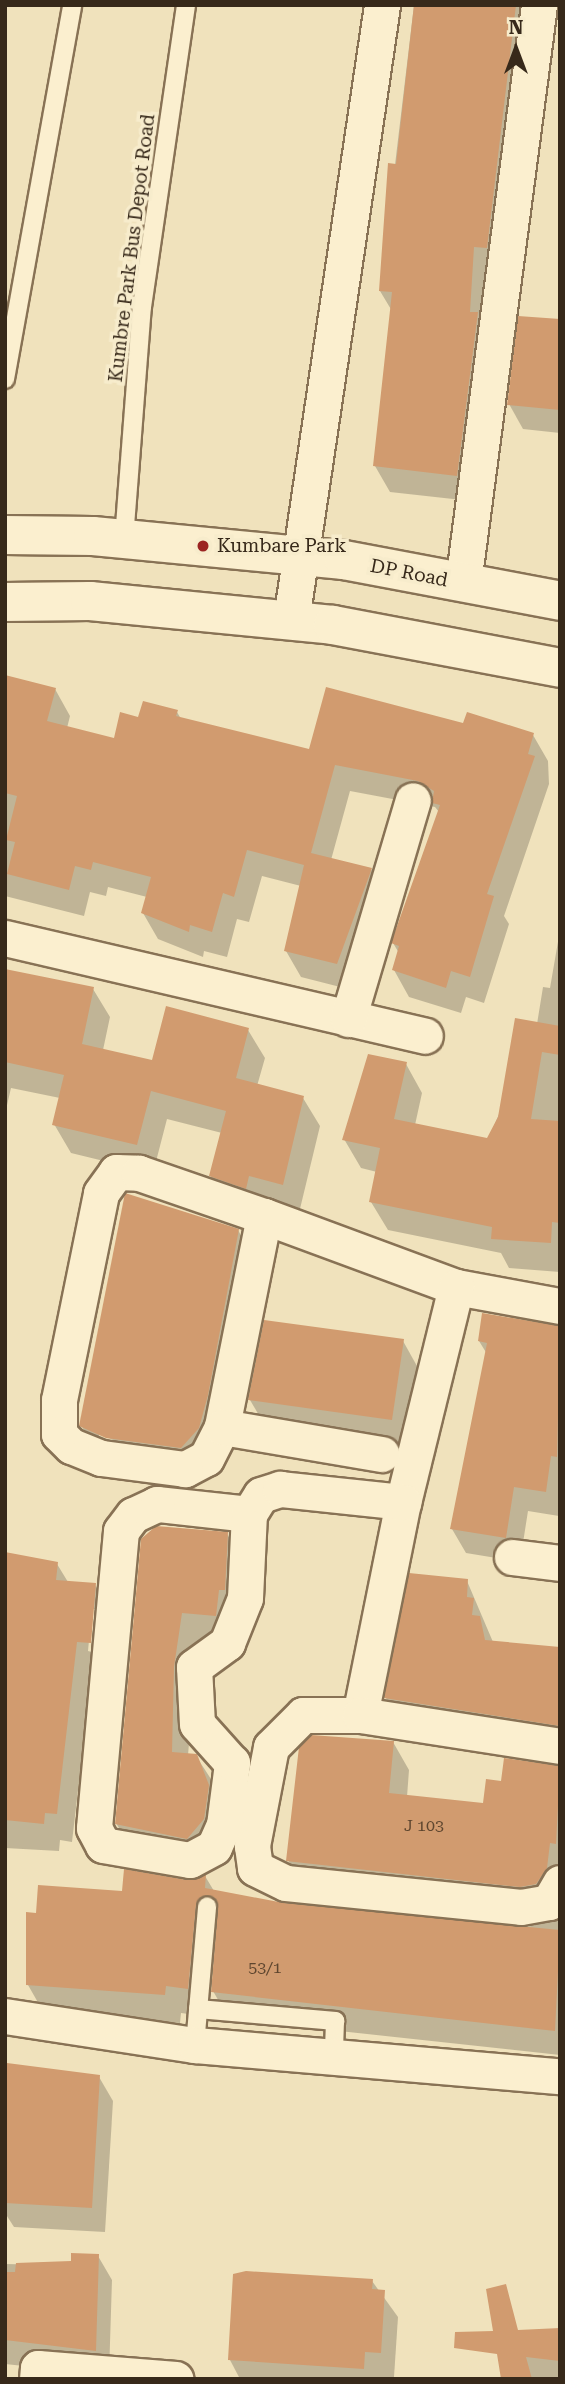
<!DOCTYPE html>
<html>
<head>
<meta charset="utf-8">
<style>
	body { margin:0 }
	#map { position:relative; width:565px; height:2384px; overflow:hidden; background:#f0e2bc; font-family:"Roboto Serif",serif }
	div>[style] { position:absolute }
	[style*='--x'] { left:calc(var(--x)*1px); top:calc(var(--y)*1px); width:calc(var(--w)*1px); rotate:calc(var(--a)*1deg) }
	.shadow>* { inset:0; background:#0003 }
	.building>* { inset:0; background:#d19b6f }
	.roads { filter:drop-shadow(2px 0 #887255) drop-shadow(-2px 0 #887255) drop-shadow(0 2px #887255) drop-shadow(0 -2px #887255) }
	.service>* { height:18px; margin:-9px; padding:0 9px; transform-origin:9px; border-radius:9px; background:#fbefcf }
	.minor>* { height:35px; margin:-17.5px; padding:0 17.5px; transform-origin:17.5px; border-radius:17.5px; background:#fbefcf }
	.secondary>* { height:38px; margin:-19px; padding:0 19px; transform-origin:19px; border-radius:19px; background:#fbefcf }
	.dots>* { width:19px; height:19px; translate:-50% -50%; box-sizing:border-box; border:4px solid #f7eccc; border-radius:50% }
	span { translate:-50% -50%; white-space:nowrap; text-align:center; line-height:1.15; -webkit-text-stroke:7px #f7eccc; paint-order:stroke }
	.number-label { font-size:16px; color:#5e462f }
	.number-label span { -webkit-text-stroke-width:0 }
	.street-label { font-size:19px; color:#37291a }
	.poi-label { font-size:19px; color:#37291a }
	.left { translate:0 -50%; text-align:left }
	.frame { position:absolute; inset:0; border:7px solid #37291a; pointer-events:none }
	.north { position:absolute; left:481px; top:14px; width:70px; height:70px; -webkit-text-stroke:5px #f7eccc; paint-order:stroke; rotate:0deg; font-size:19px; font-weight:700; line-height:28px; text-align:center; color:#37291a }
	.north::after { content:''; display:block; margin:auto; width:24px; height:32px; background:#37291a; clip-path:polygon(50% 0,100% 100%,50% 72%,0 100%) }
</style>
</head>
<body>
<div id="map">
	<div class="shadow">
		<div style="clip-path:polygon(414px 5px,533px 5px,471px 501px,390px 492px,375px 466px,392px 311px,380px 291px)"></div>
		<div style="clip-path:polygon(560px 321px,560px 433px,523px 429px,509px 404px)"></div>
		<div style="clip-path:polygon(5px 677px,55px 689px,70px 716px,67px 728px,115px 740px,139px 719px,177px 712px,181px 719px,310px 751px,464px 725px,533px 735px,548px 761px,549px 784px,504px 916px,509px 924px,484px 1003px,466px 997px,461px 1013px,409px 997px,394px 970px,399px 953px,393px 943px,439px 812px,435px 807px,350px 791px,331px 860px,371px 869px,386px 896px,352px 990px,301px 977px,286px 951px,301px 886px,262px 876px,249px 922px,237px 919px,227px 957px,204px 951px,203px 957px,158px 939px,143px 913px,147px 897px,108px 887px,106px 896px,90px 892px,84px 916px,5px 896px)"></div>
		<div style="clip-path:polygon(560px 930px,560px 1272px,509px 1268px,501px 1253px,388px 1230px,371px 1202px,377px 1172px,361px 1168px,344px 1139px,406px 1064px,422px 1093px,415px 1125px,488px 1140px,537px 1024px,543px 987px,550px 988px)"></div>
		<div style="clip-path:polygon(93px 989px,110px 1017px,103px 1050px,153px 1062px,248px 1030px,265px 1058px,257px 1086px,303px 1098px,320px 1126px,299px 1213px,228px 1204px,211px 1176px,222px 1133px,167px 1119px,153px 1173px,71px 1153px,54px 1124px,60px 1098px,11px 1088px,5px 1114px,5px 992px)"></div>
		<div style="clip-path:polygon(evenodd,238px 1230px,254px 1259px,215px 1457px,98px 1454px,81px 1425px,238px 1230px,99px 1433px,115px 1441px,113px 1444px,99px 1437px,99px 1433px)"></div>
		<div style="clip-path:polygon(560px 1328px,559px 1516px,528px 1511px,520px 1562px,466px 1553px,452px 1529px,487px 1354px,479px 1341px)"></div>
		<div style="clip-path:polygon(403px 1341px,417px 1366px,406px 1444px,264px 1424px,250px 1400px)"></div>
		<div style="clip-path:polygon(227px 1534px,244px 1562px,232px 1644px,198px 1641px,188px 1755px,196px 1756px,222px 1796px,220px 1849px,133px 1852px,116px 1823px,142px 1539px)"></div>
		<div style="clip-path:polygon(evenodd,5px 1555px,57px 1564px,68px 1582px,95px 1585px,111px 1613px,92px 1669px,72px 1842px,60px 1840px,59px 1851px,5px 1848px,5px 1555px,92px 1609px,95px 1609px,92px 1652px,88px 1651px,92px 1609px)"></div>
		<div style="clip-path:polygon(467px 1581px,493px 1642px,560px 1648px,560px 1753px,402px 1726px,386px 1698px)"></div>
		<div style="clip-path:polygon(393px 1742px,409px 1770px,407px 1797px,484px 1805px,503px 1783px,560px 1766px,560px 1901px,304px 1888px,288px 1860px)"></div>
		<div style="clip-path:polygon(205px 1876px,214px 1891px,284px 1905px,519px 1929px,560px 1919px,560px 2055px,229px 2019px,213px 1991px,218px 1928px,211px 1934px,204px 2016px,181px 2013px,180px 2023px,44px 2013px,28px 1985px,38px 1914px)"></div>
		<div style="clip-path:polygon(99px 2077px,113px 2101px,105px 2232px,14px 2227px,5px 2213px,5px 2104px)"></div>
		<div style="clip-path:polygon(98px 2256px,112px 2280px,109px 2375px,5px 2364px,5px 2264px,57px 2265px)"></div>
		<div style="clip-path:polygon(372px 2281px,398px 2317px,394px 2377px,240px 2379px,230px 2360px)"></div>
		<div style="clip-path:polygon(560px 2330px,560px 2379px,503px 2379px,495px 2332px)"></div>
	</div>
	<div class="building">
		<div style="clip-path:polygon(414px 5px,516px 5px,487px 248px,474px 247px,470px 312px,478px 312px,457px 476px,373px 466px,392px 292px,379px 291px,388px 163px,396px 164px)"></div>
		<div style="clip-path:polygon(518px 316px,560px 319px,560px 410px,507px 405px)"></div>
		<div style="clip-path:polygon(5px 675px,56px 688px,47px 721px,114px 738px,120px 712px,138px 717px,143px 701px,178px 710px,176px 716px,309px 749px,326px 687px,463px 723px,467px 712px,534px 733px,528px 754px,535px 756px,487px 894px,494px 896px,470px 977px,451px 971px,446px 988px,392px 970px,399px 946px,391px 943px,440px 805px,432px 803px,434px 791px,418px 781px,335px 765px,311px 853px,372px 868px,337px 964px,284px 951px,304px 865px,247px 850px,234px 897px,223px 893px,212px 932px,190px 925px,189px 932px,141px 913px,151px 877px,93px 862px,91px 870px,75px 866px,69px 890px,7px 874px,15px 842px,6px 840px,17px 796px,5px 793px)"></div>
		<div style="clip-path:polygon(5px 969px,94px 987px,82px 1044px,152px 1060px,166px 1006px,249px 1028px,236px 1078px,304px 1096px,283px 1185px,249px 1176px,246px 1189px,209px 1176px,226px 1111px,151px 1091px,137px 1145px,52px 1125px,64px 1075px,5px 1062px)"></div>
		<div style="clip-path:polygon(515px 1018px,560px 1026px,560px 1055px,542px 1052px,531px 1119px,560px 1121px,560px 1223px,552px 1222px,551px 1243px,491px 1239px,492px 1227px,369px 1202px,380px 1148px,342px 1140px,368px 1054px,407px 1062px,394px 1119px,487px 1138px,498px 1117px)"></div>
		<div style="clip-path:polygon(125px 1193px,239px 1229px,208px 1395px,199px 1428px,181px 1448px,106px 1438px,79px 1426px)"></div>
		<div style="clip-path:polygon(482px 1313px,560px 1326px,557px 1457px,551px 1456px,546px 1492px,514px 1487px,506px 1538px,450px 1529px,487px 1343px,478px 1341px)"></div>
		<div style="clip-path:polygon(264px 1320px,404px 1339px,392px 1420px,248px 1400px)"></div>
		<div style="clip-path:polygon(156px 1526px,228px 1532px,225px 1590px,219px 1590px,216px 1616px,182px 1613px,174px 1667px,172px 1752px,197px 1754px,209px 1785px,204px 1819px,187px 1839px,115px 1824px,141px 1539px)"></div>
		<div style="clip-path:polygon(5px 1552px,58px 1562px,56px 1580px,96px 1583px,91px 1643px,77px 1642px,57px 1814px,45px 1813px,44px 1824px,5px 1820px)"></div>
		<div style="clip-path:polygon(409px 1573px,468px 1579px,467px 1597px,474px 1598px,472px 1615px,480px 1616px,485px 1640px,560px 1647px,560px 1726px,384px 1698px)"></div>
		<div style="clip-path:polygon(311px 1735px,394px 1741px,389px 1793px,483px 1803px,486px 1779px,501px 1781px,504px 1758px,560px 1766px,556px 1844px,550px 1843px,547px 1868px,536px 1884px,520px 1887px,286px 1861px,299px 1747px)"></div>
		<div style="clip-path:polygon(124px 1869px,187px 1880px,206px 1874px,205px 1888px,284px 1903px,560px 1930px,555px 2031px,211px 1992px,218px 1908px,209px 1896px,196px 1905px,188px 1989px,166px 1986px,165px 1995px,26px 1985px,26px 1912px,36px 1913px,38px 1885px,122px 1891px)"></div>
		<div style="clip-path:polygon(7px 2063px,100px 2075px,92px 2208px,5px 2203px)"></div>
		<div style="clip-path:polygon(71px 2253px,99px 2254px,96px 2351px,5px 2340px,5px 2272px,15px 2272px,16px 2263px,71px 2261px)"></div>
		<div style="clip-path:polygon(246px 2271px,373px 2279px,372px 2289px,385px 2290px,381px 2353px,365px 2352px,364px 2369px,228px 2360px,233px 2274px)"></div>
		<div style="clip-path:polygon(506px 2284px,518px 2330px,560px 2328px,560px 2361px,526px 2357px,532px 2379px,501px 2379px,497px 2354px,454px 2348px,455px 2332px,493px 2331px,486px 2289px)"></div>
	</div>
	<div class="roads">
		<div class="service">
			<div style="--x:5;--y:379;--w:380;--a:-79.8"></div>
			<div style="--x:124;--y:539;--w:233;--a:-85.6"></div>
			<div style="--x:142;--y:307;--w:305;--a:-81.7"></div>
			<div style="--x:198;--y:2009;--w:138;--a:5"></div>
			<div style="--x:335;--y:2021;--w:36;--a:92"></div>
			<div style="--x:195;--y:2045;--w:139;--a:-85"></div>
		</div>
		<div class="minor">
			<div style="--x:463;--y:583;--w:583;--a:-82.51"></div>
			<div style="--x:291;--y:620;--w:622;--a:-81.58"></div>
			<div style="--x:5;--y:938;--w:431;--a:13.1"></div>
			<div style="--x:348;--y:1019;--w:228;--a:-73.5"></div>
			<div style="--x:264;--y:1216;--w:215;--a:101.3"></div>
			<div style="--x:222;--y:1427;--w:35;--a:117"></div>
			<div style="--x:206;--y:1458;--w:24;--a:152"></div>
			<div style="--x:185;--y:1469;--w:85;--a:-172.5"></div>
			<div style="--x:101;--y:1458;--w:32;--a:-158"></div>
			<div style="--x:71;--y:1446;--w:17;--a:-135"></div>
			<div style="--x:59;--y:1434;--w:34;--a:-90"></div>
			<div style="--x:59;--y:1400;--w:211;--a:-78.5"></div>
			<div style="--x:101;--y:1193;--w:26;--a:-54"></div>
			<div style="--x:116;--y:1172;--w:23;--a:2"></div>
			<div style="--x:139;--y:1173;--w:132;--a:19"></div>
			<div style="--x:264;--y:1216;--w:205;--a:20.3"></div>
			<div style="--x:456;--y:1287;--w:106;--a:10.4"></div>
			<div style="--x:456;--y:1287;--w:221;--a:103.8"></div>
			<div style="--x:403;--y:1502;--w:217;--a:101.4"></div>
			<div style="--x:360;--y:1715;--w:57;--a:180"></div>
			<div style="--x:303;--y:1715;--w:45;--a:135"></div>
			<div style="--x:271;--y:1747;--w:101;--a:100.9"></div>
			<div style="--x:252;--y:1846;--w:22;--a:82"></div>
			<div style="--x:255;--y:1868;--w:34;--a:26"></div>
			<div style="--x:286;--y:1883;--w:236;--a:5.8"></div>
			<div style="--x:521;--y:1907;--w:28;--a:-10"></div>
			<div style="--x:549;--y:1902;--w:22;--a:-60"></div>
			<div style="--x:222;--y:1427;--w:162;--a:9.6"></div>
			<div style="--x:249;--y:1514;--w:93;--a:-173.8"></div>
			<div style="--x:157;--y:1504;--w:26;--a:155"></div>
			<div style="--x:133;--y:1515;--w:20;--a:127"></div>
			<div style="--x:121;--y:1531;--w:298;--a:95.2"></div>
			<div style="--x:94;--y:1828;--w:19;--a:62"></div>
			<div style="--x:103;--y:1845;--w:88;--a:9.8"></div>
			<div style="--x:190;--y:1860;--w:27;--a:-28"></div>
			<div style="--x:214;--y:1847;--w:24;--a:-66"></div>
			<div style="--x:224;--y:1825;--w:63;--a:-82.6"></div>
			<div style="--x:232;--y:1763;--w:52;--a:-131.9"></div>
			<div style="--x:197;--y:1724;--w:57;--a:-93"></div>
			<div style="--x:194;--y:1667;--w:41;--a:-36"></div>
			<div style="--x:227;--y:1643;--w:48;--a:-68.2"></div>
			<div style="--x:245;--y:1598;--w:84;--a:-87.3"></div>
			<div style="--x:249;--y:1514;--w:22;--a:-58"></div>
			<div style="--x:261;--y:1495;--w:20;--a:-18"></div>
			<div style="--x:280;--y:1489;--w:124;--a:6"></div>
			<div style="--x:512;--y:1557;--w:48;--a:7.1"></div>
			<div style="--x:360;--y:1715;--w:202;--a:8.8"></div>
			<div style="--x:5;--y:2016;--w:192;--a:8.7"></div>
			<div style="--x:195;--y:2045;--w:366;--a:4.9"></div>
			<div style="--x:37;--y:2379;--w:11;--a:-85"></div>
			<div style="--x:38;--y:2368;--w:138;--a:4.6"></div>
		</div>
		<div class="secondary">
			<div style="--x:5;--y:535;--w:88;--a:0.7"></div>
			<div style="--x:93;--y:536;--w:252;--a:5.5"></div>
			<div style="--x:344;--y:560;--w:220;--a:10.7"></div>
			<div style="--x:5;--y:602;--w:85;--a:-0.7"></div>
			<div style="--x:90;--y:601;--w:244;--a:5.6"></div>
			<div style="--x:333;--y:625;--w:231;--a:10.7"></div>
		</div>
	</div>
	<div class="dots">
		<div style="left:203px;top:546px;background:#9b2421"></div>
	</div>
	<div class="number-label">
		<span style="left:424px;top:1826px">J 103</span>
		<span style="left:265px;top:1968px">53/1</span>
	</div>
	<div class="street-label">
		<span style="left:132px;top:248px;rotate:-83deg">Kumbre Park Bus Depot Road</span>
		<span style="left:409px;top:573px;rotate:11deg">DP Road</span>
	</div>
	<div class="poi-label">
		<span class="left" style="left:217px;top:546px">Kumbare Park</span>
	</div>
	<div class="frame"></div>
	<div class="north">N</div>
</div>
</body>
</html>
